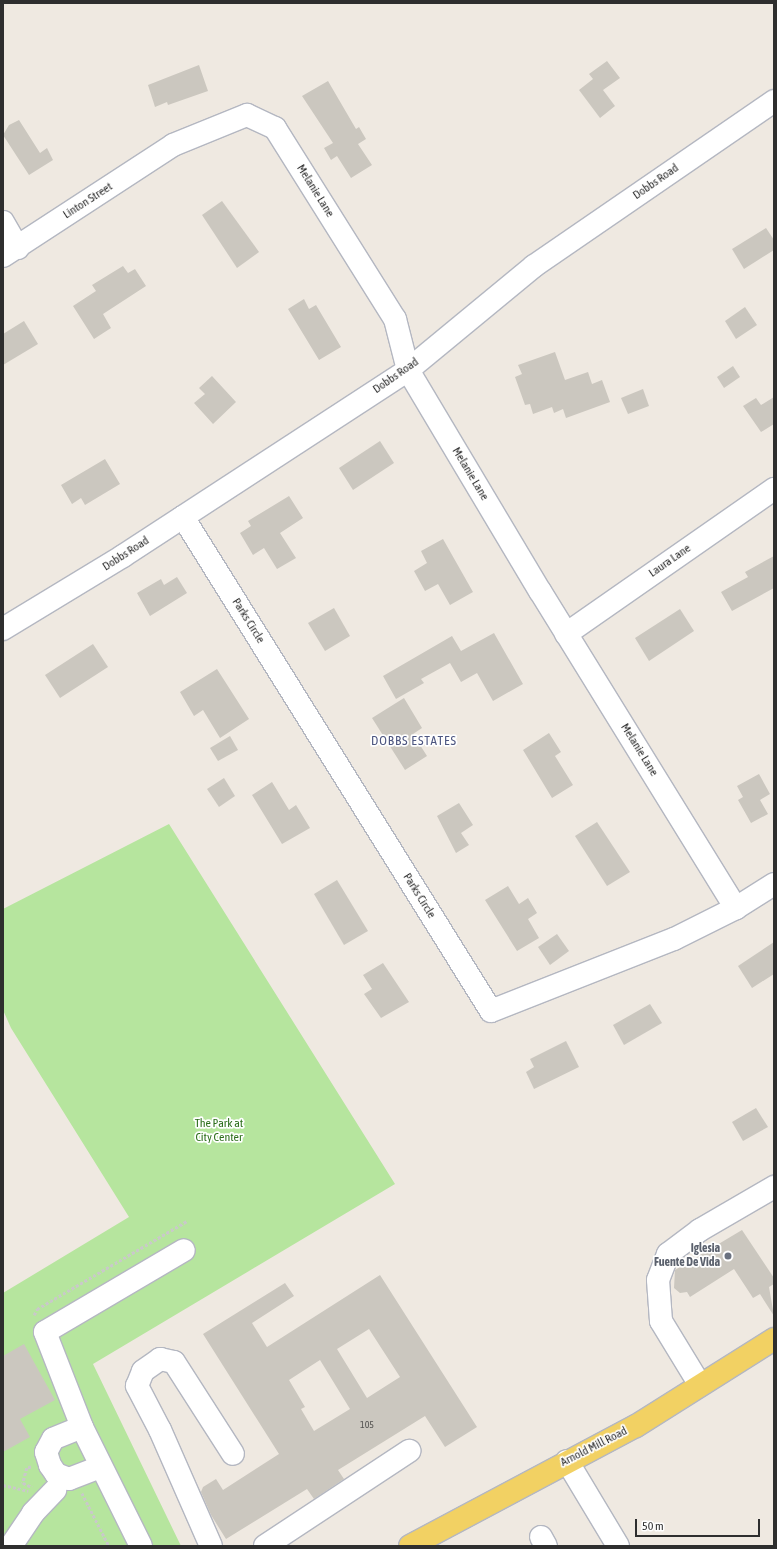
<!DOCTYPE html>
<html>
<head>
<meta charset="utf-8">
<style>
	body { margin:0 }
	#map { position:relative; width:777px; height:1549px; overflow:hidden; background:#efe9e1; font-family:"Asap Condensed",sans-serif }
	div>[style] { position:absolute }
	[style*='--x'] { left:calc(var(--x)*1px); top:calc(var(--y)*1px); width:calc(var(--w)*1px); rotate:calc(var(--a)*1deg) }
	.green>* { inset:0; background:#b6e59e }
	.building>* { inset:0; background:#cbc7bf }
	.path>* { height:2.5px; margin-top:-1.25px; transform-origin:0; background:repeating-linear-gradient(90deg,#c9c9c9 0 3px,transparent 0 5px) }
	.roads { filter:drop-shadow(1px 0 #b4b7c1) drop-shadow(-1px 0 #b4b7c1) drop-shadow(0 1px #b4b7c1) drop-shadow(0 -1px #b4b7c1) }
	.minor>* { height:22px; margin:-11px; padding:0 11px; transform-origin:11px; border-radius:11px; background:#fff }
	.major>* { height:22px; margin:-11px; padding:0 11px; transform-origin:11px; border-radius:11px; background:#f2d163 }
	.dots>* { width:11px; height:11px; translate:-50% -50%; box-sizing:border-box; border:2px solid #fff; border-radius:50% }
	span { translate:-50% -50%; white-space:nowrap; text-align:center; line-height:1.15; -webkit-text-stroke:3.5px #fff; paint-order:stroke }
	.number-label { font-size:10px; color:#555452 }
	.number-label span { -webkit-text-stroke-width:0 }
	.street-label { font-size:12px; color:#2e2e2e }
	.park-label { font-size:12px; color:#2c6e1b }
	.worship-label { font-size:12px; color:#5b616d; font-weight:700 }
	.right { translate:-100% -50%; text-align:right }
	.neighbourhood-label { font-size:13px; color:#4d5680; letter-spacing:1px }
	.frame { position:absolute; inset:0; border:4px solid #2e2e2e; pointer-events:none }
	.scale { position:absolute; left:635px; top:1519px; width:125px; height:18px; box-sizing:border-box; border:2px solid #2e2e2e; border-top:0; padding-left:5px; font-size:12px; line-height:14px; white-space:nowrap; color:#2e2e2e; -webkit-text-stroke:3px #fff; paint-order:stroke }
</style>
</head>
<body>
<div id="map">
	<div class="green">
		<div style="clip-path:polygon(169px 824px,395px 1184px,93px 1364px,181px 1546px,3px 1546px,3px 1293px,129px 1217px,11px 1028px,3px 1010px,3px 909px)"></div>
	</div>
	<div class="building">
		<div style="clip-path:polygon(607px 61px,620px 78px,603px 90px,615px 106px,600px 118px,579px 90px,593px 79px,589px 74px)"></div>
		<div style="clip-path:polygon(199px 65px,208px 91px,168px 105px,167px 102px,155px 107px,148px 85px)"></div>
		<div style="clip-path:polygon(328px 81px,356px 129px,359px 127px,366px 139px,358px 144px,372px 165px,351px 178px,337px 156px,331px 160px,324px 148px,333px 143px,302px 96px)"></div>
		<div style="clip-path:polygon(19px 120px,40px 153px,47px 148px,53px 160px,29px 175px,3px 135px,9px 125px)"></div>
		<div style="clip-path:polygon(222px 201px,259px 252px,237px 268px,202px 215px)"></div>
		<div style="clip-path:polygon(766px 228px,774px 240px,774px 250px,744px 269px,732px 249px)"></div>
		<div style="clip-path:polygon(123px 266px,128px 273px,135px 269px,146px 286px,103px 314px,111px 328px,94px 339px,73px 306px,96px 291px,92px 285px)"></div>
		<div style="clip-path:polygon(304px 299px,309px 309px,316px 305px,341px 347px,319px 360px,288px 309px)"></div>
		<div style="clip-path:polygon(745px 307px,757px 325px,736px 339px,725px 321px)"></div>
		<div style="clip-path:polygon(24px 321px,38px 344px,3px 365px,3px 334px)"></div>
		<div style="clip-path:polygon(555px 352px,565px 380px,588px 372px,592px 384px,602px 380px,610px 402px,566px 418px,563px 409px,554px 413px,552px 407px,533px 414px,530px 404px,525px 405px,515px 377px,522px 374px,518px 365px)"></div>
		<div style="clip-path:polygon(733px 366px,740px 377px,724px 388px,717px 377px)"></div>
		<div style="clip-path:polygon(212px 376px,236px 402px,213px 424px,194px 403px,205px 394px,199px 388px)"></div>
		<div style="clip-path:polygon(643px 389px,649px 406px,628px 414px,621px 398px)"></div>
		<div style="clip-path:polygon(774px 397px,774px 424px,761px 432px,743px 406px,756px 398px,761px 405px)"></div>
		<div style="clip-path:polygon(380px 441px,394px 463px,353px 490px,339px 468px)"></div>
		<div style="clip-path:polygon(105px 459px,120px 484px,85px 505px,81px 498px,72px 504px,61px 485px)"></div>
		<div style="clip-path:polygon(289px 496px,303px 518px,280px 533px,296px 558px,277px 569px,264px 548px,253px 555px,240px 533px,251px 526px,248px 521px)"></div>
		<div style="clip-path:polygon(443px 539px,473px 592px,450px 605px,438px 584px,425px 591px,414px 571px,427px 563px,421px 551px)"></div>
		<div style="clip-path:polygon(774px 556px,774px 588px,732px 611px,721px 592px,748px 577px,745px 572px)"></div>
		<div style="clip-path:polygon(177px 577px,187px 593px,150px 616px,137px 593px,161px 579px,164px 585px)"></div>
		<div style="clip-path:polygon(334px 608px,350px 636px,325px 651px,308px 623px)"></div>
		<div style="clip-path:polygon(680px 609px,694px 631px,649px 661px,635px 638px)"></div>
		<div style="clip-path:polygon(494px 633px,523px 684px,493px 701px,477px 673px,461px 682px,450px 663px,421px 679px,424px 683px,396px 699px,383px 676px,452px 636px,461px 651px)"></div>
		<div style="clip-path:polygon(93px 644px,108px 667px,60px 698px,45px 675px)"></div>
		<div style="clip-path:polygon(217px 669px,249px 719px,220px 738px,203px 710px,194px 716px,180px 692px)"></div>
		<div style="clip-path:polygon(404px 698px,422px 728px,413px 734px,427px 756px,405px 770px,372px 718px)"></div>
		<div style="clip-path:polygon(549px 733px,561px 752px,555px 756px,573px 785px,552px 798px,523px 750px)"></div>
		<div style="clip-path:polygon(230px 736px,238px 750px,218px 761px,210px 748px)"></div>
		<div style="clip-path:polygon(759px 774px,770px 794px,760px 800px,768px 814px,751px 823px,738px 800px,743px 797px,737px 786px)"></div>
		<div style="clip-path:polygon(224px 778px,235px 796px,219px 807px,207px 789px)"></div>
		<div style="clip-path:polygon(272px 782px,289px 810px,296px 805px,310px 828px,282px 844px,252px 795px)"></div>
		<div style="clip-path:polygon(459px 803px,473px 825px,461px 833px,469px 845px,456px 853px,437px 816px)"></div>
		<div style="clip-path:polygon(597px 822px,630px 872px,607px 886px,575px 836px)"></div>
		<div style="clip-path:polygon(337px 880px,368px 931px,344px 945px,314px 894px)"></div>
		<div style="clip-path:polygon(508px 886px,519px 904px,528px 898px,537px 913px,528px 919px,539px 938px,517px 951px,485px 900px)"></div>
		<div style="clip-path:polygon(557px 934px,569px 951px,550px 965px,538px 947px)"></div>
		<div style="clip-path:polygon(774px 942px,774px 974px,752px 988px,738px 966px)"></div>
		<div style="clip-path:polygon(383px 963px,409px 1002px,381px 1018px,364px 994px,372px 989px,363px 975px)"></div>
		<div style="clip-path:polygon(650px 1004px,662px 1023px,624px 1045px,613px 1025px)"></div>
		<div style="clip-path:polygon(566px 1041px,579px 1067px,534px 1089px,526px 1072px,534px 1067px,530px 1059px)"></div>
		<div style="clip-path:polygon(756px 1108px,768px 1127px,743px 1141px,732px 1122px)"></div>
		<div style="clip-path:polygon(742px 1230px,774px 1278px,774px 1284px,769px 1287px,774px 1316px,760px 1294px,753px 1298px,734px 1269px,690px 1297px,687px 1292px,680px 1293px,674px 1288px,675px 1270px)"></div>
		<div style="clip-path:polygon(evenodd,380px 1275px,477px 1427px,445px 1447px,425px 1416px,338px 1470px,344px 1479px,314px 1499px,307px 1489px,226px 1539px,211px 1515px,201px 1492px,203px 1487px,216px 1479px,223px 1490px,279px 1454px,203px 1334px,285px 1283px,294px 1296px,252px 1323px,267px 1347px,380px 1275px,369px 1329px,400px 1377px,367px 1398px,337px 1349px,369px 1329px,380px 1275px,320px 1360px,350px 1409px,314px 1431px,301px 1409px,305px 1407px,289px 1380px,320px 1360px)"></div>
		<div style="clip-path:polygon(24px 1344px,55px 1400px,20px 1419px,30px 1437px,3px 1452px,3px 1356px)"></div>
	</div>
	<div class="path">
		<div style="--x:34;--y:1315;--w:7;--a:-63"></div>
		<div style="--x:37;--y:1309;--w:174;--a:-30.4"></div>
		<div style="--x:31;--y:1467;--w:4;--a:166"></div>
		<div style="--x:27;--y:1468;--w:16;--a:105"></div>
		<div style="--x:23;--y:1483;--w:10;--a:24"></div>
		<div style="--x:3;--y:1485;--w:26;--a:13"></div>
		<div style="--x:82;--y:1493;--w:59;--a:63"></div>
	</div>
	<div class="roads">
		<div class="minor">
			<div style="--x:3;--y:222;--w:30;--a:60"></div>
			<div style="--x:3;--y:256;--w:203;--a:-33.1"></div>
			<div style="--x:173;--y:145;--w:80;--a:-22.1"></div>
			<div style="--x:247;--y:115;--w:31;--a:25"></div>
			<div style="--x:275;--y:128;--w:226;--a:57.9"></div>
			<div style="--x:395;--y:319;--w:53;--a:75.7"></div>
			<div style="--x:408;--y:370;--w:257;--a:59.2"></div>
			<div style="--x:540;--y:591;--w:373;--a:58.3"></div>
			<div style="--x:183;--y:517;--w:582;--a:58.06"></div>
			<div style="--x:491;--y:1011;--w:197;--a:-21.5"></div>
			<div style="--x:674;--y:939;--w:69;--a:-26.6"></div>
			<div style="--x:736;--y:908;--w:45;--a:-32.3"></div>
			<div style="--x:3;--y:629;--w:140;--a:-31.3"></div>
			<div style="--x:123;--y:556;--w:340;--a:-33.1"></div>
			<div style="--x:408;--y:370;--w:163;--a:-39.5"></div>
			<div style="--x:534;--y:266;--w:291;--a:-34.5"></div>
			<div style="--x:566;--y:634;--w:254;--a:-34.9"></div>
			<div style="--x:700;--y:1385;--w:75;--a:-121.4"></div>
			<div style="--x:661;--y:1321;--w:41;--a:-94.2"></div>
			<div style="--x:658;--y:1280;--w:28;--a:-69"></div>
			<div style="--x:668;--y:1254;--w:40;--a:-37"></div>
			<div style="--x:700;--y:1230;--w:86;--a:-30.2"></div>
			<div style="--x:82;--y:1427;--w:31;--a:158"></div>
			<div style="--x:53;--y:1439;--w:15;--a:118"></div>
			<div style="--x:46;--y:1452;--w:14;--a:73"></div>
			<div style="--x:50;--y:1465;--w:11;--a:56"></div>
			<div style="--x:56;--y:1474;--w:14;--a:21"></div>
			<div style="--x:69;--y:1479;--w:34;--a:-21"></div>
			<div style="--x:567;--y:1461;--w:99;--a:59"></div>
			<div style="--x:541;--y:1537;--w:10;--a:61"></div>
			<div style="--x:11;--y:1546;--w:40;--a:-56"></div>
			<div style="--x:33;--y:1513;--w:32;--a:-46"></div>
			<div style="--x:141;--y:1546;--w:133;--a:-116.4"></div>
			<div style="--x:82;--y:1427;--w:102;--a:-111.3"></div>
			<div style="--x:45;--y:1332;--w:161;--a:-30.5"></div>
			<div style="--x:211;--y:1546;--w:127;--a:-113.7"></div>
			<div style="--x:160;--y:1430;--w:50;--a:-117.6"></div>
			<div style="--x:137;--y:1386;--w:16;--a:-68"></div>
			<div style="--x:143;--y:1371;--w:21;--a:-35"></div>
			<div style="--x:160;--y:1359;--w:14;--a:12"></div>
			<div style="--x:174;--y:1362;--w:109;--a:57.3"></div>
			<div style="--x:265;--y:1546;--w:173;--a:-33.4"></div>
		</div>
		<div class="major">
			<div style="--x:410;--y:1546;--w:256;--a:-28"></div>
			<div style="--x:636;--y:1426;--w:163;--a:-32.2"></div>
		</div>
	</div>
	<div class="dots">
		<div style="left:728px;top:1256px;background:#6b7280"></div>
	</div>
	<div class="number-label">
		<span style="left:367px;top:1425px">105</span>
	</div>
	<div class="street-label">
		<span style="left:656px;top:182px;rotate:-35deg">Dobbs Road</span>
		<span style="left:315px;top:191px;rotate:58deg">Melanie Lane</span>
		<span style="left:88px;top:201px;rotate:-33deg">Linton Street</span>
		<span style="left:396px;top:376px;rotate:-35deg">Dobbs Road</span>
		<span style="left:470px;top:474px;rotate:59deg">Melanie Lane</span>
		<span style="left:126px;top:554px;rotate:-33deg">Dobbs Road</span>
		<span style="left:670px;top:561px;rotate:-35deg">Laura Lane</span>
		<span style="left:248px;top:621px;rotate:58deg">Parks Circle</span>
		<span style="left:639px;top:750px;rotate:58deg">Melanie Lane</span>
		<span style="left:419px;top:896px;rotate:58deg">Parks Circle</span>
		<span style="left:594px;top:1447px;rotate:-27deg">Arnold Mill Road</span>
	</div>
	<div class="park-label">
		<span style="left:219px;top:1131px">The Park at<br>City Center</span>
	</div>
	<div class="worship-label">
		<span class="right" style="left:720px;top:1256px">Iglesia<br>Fuente De Vida</span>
	</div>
	<div class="neighbourhood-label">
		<span style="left:414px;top:741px">DOBBS ESTATES</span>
	</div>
	<div class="frame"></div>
	<div class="scale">50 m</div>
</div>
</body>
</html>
